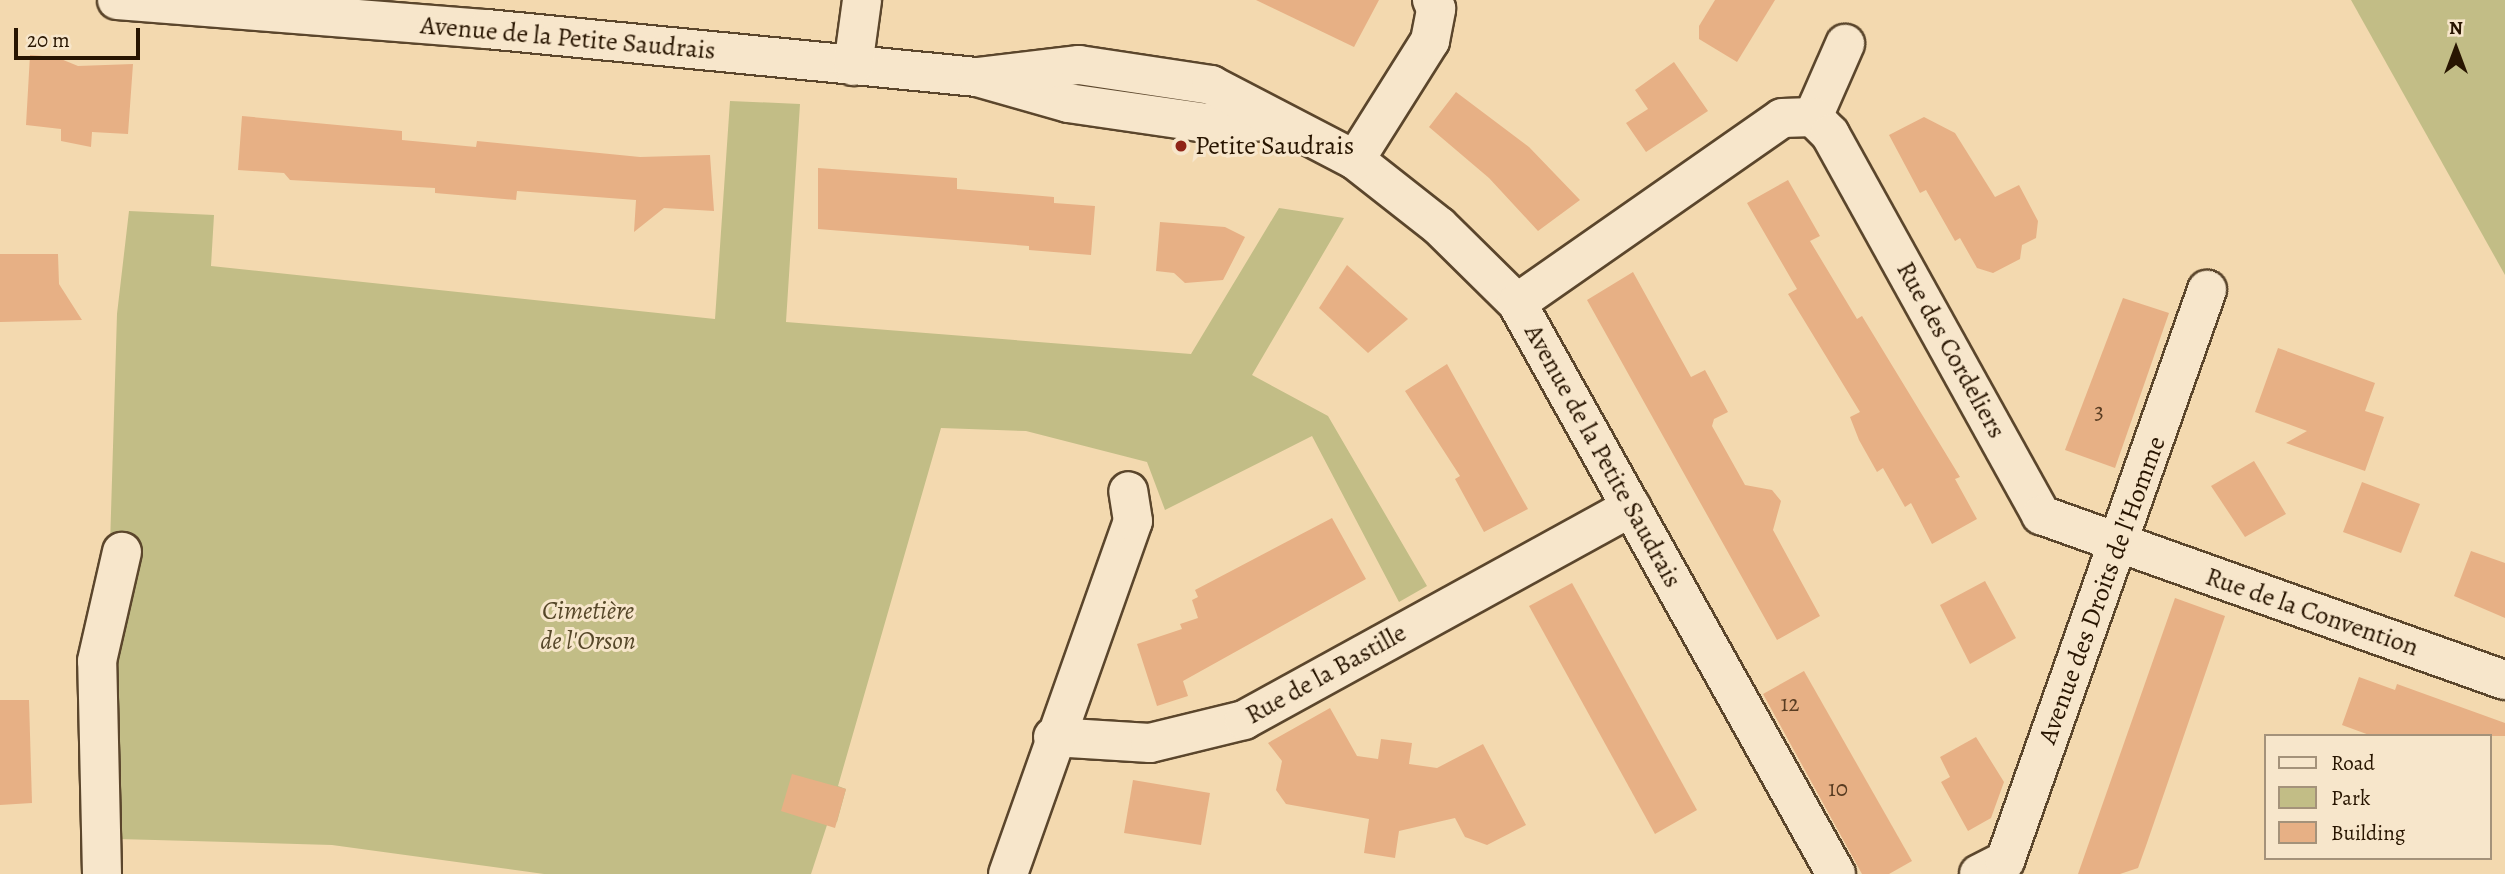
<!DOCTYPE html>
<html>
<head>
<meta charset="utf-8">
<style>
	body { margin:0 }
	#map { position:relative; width:2505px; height:874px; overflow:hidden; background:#f3d9af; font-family:Alegreya,serif }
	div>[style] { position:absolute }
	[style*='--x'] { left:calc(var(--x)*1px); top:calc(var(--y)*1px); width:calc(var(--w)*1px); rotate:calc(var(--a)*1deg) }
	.green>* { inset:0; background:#c2bd86 }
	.building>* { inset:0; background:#e7b085 }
	.roads { filter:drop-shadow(2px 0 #5b462c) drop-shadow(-2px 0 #5b462c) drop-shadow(0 2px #5b462c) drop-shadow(0 -2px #5b462c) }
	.minor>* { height:38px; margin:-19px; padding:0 19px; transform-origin:19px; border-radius:19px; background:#f7e6cb }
	.dots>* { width:19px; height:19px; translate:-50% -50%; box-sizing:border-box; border:4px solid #f7e6cb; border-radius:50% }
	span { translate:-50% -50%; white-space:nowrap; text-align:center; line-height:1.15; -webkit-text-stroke:6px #f7e6cb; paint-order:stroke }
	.number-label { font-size:23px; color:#583c22 }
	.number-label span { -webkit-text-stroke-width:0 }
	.street-label { font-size:26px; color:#281501 }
	.poi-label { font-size:26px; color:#281501 }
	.left { translate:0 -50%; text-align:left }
	.park-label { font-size:26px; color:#564729; font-style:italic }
	.legend { position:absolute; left:2264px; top:734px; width:228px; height:126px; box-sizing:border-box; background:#f7e6cb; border:2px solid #a4927a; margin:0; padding:9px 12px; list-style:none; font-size:21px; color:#281501 }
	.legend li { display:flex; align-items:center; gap:14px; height:35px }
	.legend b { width:35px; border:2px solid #a4927a }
	.north { position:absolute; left:2421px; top:14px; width:70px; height:70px; -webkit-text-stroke:5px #f7e6cb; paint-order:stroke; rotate:0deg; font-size:19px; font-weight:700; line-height:28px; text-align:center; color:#281501 }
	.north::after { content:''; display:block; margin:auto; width:24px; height:32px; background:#281501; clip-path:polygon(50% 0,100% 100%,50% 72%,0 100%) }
	.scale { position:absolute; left:14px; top:28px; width:126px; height:32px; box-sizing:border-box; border:4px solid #281501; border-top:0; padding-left:9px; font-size:21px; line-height:24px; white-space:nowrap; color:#281501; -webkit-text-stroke:5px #f7e6cb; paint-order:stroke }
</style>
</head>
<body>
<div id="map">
	<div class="green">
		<div style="clip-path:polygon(2351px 0,2505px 0,2505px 275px)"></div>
		<div style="clip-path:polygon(730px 101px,800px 104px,786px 322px,1191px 354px,1279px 208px,1344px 218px,1252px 375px,1328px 416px,1427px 586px,1399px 602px,1312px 436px,1165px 510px,1147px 462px,1026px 431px,941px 428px,838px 786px,846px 789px,837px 822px,827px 825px,811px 874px,544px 874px,332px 845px,118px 839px,107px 645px,117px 314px,129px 211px,214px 215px,211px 266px,715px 319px)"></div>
	</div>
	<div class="building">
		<div style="clip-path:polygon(1256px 0,1379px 0,1354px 47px)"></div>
		<div style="clip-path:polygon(1715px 0,1775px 0,1737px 62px,1699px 39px,1699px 26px)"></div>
		<div style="clip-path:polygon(30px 55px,56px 57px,78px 66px,133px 64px,128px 134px,92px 132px,91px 147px,61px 141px,61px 129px,26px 125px)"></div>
		<div style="clip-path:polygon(1674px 62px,1708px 111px,1646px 152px,1626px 123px,1648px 109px,1635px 90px)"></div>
		<div style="clip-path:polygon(1456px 92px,1529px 147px,1580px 200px,1538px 231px,1489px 178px,1429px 127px)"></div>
		<div style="clip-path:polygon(242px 116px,402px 131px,402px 140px,476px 147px,477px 141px,640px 157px,710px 155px,714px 211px,664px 208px,634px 232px,636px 200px,517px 191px,516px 200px,435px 193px,435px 188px,290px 180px,284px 173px,238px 170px)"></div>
		<div style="clip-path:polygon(1924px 117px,1955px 133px,1995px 197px,2019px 185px,2038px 221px,2036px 238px,2022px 245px,2020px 259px,1993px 273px,1977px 268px,1960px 238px,1955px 241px,1926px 190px,1920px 193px,1889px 135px)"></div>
		<div style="clip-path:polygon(818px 168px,957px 178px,957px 189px,1054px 197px,1054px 203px,1095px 206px,1091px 255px,1029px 250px,1029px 246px,818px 229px)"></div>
		<div style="clip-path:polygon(1788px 180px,1820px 236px,1810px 241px,1857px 319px,1862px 316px,1960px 477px,1955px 479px,1977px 519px,1932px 544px,1911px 503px,1905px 507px,1883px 468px,1877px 472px,1859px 440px,1850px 417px,1860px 412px,1788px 294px,1797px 289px,1747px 203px)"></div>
		<div style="clip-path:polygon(1160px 222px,1225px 227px,1245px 237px,1223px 280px,1185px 283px,1174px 273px,1156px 271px)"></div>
		<div style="clip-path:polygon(0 254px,58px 254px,59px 284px,82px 320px,0 322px)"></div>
		<div style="clip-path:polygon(1347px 265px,1408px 319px,1368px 353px,1319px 308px)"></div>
		<div style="clip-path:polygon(1633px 272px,1691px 377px,1705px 370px,1728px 412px,1714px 419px,1712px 426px,1745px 485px,1772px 490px,1781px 501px,1773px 530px,1820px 616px,1777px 640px,1587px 300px)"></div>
		<div style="clip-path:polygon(2123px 298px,2169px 313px,2115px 468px,2065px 450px)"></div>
		<div style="clip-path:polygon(2278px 348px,2375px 383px,2365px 411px,2384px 417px,2365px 471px,2286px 443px,2307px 431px,2255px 412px)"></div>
		<div style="clip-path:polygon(1447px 364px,1528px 509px,1484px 532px,1455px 479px,1460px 476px,1405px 391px)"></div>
		<div style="clip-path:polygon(2254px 461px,2286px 514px,2245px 537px,2211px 486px)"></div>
		<div style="clip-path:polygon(2362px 482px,2420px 504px,2401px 553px,2343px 532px)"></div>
		<div style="clip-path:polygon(1332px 518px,1366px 579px,1183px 681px,1188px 696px,1157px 706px,1137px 644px,1182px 629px,1180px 624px,1198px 618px,1192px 600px,1198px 597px,1195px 590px)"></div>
		<div style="clip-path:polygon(2471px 551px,2505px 563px,2505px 618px,2454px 596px)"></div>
		<div style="clip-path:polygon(1985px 581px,2016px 638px,1970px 664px,1940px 605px)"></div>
		<div style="clip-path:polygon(1572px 583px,1697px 810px,1655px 834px,1529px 606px)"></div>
		<div style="clip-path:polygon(2175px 598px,2225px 616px,2147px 843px,2138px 868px,2120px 874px,2078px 874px)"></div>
		<div style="clip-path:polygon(1804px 671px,1912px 861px,1889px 874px,1862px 874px,1763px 694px)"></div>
		<div style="clip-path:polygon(2359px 677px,2395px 690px,2397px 684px,2505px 723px,2505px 736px,2372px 736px,2342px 725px)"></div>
		<div style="clip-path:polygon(0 700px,29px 700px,32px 803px,0 805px)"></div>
		<div style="clip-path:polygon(1330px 708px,1357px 756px,1378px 759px,1381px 739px,1412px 743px,1409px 764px,1437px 768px,1483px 744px,1526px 825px,1487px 845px,1465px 837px,1455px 818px,1399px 831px,1395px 858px,1364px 853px,1369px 819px,1286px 804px,1276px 790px,1282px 761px,1268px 743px)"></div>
		<div style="clip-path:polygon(1976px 737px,2004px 782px,1991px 818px,1968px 831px,1941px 782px,1950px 777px,1940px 757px)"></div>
		<div style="clip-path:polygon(792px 774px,846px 789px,835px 828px,781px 811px)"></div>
		<div style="clip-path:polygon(1133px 780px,1210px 793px,1201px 845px,1124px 833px)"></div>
	</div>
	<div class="roads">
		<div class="minor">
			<div style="--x:117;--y:0;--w:371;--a:4.5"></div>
			<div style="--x:487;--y:29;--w:492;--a:5.6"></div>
			<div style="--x:977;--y:77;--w:95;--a:15.9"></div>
			<div style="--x:1068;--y:103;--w:139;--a:8.2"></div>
			<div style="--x:1206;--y:123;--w:69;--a:-1.7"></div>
			<div style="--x:853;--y:66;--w:67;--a:-82.2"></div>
			<div style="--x:977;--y:77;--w:103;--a:-6.7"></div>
			<div style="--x:1079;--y:65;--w:134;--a:8.6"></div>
			<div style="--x:1211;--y:85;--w:162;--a:27.5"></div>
			<div style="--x:1355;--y:160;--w:107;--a:38.2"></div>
			<div style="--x:1439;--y:226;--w:110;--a:44.6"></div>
			<div style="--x:1517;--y:303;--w:654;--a:60.81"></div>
			<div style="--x:1813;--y:117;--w:80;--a:-66.3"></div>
			<div style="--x:1355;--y:160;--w:141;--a:-57.8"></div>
			<div style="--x:1430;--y:41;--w:33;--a:-79"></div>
			<div style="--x:1436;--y:9;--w:10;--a:-114"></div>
			<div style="--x:1517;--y:303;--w:323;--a:-34.9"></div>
			<div style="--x:1782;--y:118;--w:31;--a:-2"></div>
			<div style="--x:1813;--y:117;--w:24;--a:45"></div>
			<div style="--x:1830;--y:134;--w:436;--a:61"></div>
			<div style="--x:2041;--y:515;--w:492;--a:19.6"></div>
			<div style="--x:1053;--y:737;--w:97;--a:3.5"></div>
			<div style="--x:1150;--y:743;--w:97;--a:-13.7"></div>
			<div style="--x:1244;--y:720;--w:442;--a:-28.8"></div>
			<div style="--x:102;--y:874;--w:213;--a:-91.3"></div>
			<div style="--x:97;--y:661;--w:112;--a:-77.1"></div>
			<div style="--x:1008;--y:874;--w:374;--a:-70.5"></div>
			<div style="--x:1133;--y:521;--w:30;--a:-99"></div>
			<div style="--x:1979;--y:874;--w:29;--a:-27"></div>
			<div style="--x:2005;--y:861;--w:606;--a:-70.52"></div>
		</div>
	</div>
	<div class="dots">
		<div style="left:1181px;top:146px;background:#8f2418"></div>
	</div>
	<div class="number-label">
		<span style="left:2099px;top:412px">3</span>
		<span style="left:1790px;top:704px">12</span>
		<span style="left:1838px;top:789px">10</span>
	</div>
	<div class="street-label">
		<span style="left:568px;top:38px;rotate:5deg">Avenue de la Petite Saudrais</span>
		<span style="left:1951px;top:350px;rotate:61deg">Rue des Cordeliers</span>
		<span style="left:1603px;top:456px;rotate:61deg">Avenue de la Petite Saudrais</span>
		<span style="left:2102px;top:590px;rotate:-70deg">Avenue des Droits de l'Homme</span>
		<span style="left:2312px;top:612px;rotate:19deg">Rue de la Convention</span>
		<span style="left:1326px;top:674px;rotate:-29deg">Rue de la Bastille</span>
	</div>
	<div class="poi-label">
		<span class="left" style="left:1195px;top:146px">Petite Saudrais</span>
	</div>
	<div class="park-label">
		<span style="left:588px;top:626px">Cimetière<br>de l'Orson</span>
	</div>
	<ul class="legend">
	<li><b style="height:9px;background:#f7e6cb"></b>Road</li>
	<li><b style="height:19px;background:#c2bd86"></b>Park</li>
	<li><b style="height:19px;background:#e7b085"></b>Building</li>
	</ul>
	<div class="north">N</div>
	<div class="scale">20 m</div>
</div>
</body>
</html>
